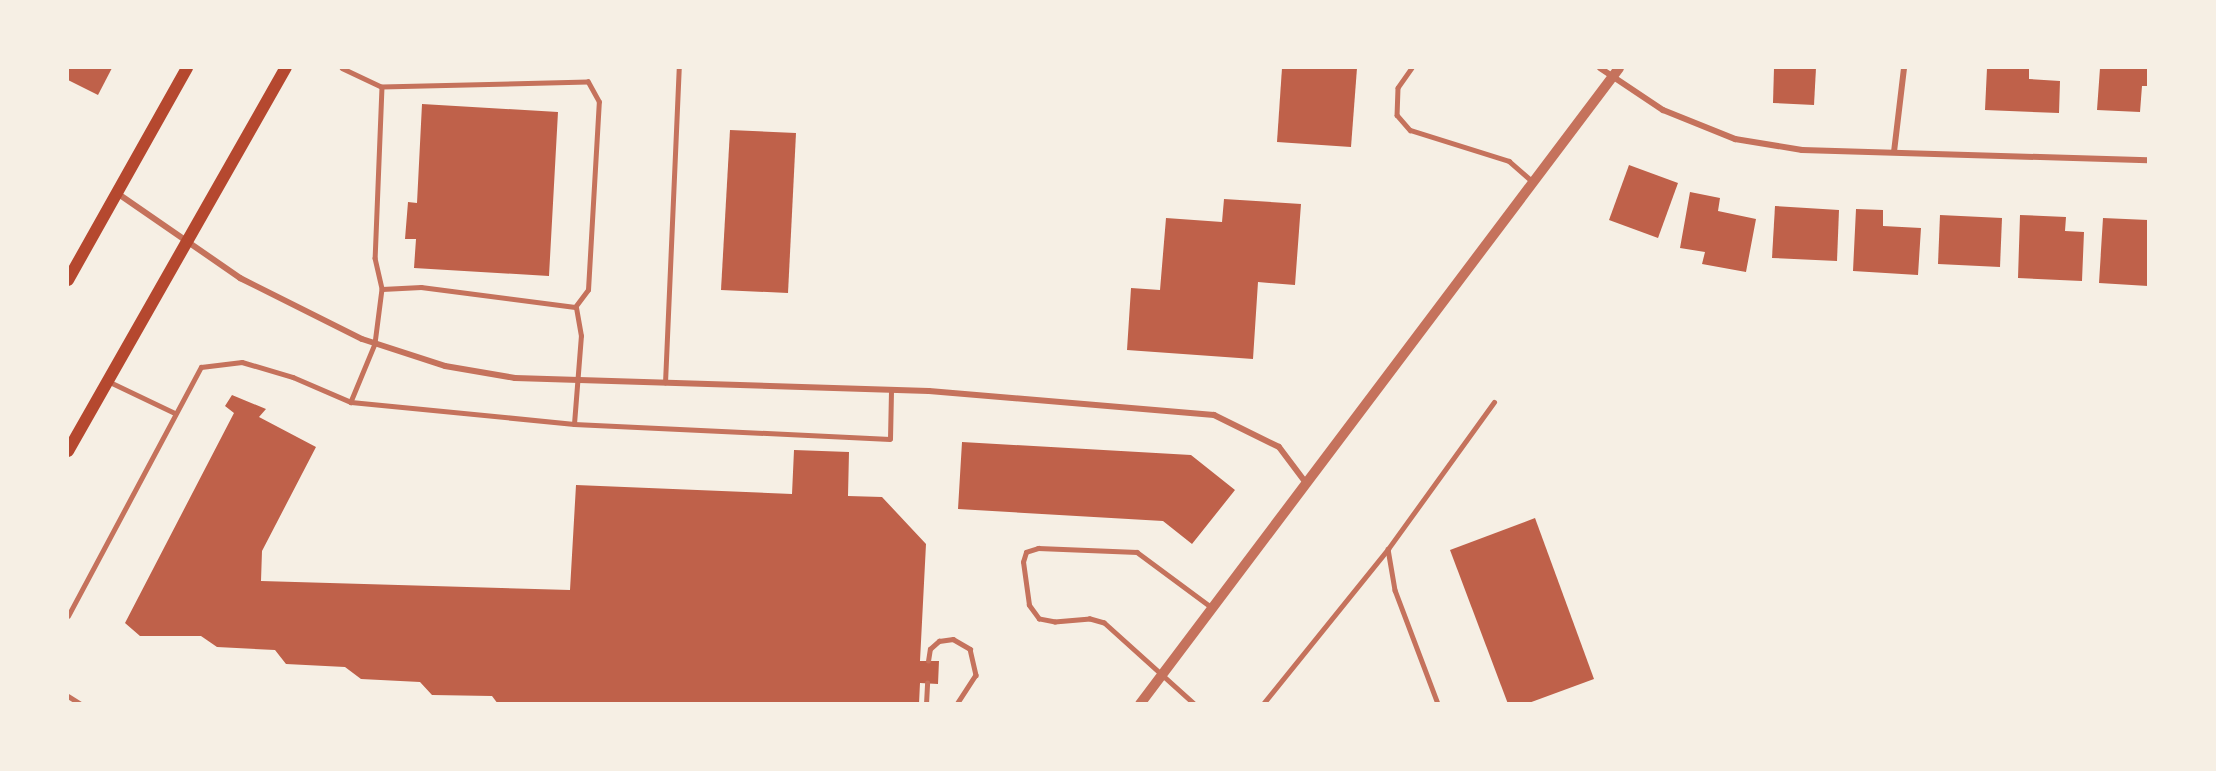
<!DOCTYPE html>
<html>
<head>
<meta charset="utf-8">
<style>
	body { margin:0 }
	#map { position:relative; width:2216px; height:771px; overflow:hidden; background:#f6efe4; font-family:Rubik,sans-serif }
	div>[style] { position:absolute }
	[style*='--x'] { left:calc(var(--x)*1px); top:calc(var(--y)*1px); width:calc(var(--w)*1px); rotate:calc(var(--a)*1deg) }
	.building>* { inset:0; background:#bf614a }
	.service>* { height:4.5px; margin:-2.25px; padding:0 2.25px; transform-origin:2.25px; border-radius:2.25px; background:#c5725c }
	.minor>* { height:6px; margin:-3px; padding:0 3px; transform-origin:3px; border-radius:3px; background:#c5725c }
	.tertiary>* { height:10px; margin:-5px; padding:0 5px; transform-origin:5px; border-radius:5px; background:#c5725c }
	.secondary>* { height:12px; margin:-6px; padding:0 6px; transform-origin:6px; border-radius:6px; background:#b5482f }
	span { translate:-50% -50%; white-space:nowrap; text-align:center; line-height:1.15; -webkit-text-stroke:6px #f6efe4; paint-order:stroke }
	.frame { position:absolute; inset:0; border:69px solid #f6efe4; pointer-events:none }
</style>
</head>
<body>
<div id="map">
	<div class="building">
		<div style="clip-path:polygon(68px 68px,112px 68px,98px 95px,68px 80px)"></div>
		<div style="clip-path:polygon(1282px 68px,1357px 68px,1351px 147px,1277px 142px)"></div>
		<div style="clip-path:polygon(1774px 68px,1816px 68px,1814px 105px,1773px 103px)"></div>
		<div style="clip-path:polygon(1987px 68px,2029px 68px,2029px 79px,2060px 81px,2059px 113px,1985px 110px)"></div>
		<div style="clip-path:polygon(2100px 68px,2148px 68px,2148px 86px,2142px 86px,2140px 112px,2097px 110px)"></div>
		<div style="clip-path:polygon(422px 104px,558px 112px,549px 276px,414px 268px,416px 239px,405px 239px,408px 202px,417px 203px)"></div>
		<div style="clip-path:polygon(730px 130px,796px 133px,788px 293px,721px 290px)"></div>
		<div style="clip-path:polygon(1629px 165px,1678px 183px,1658px 238px,1609px 220px)"></div>
		<div style="clip-path:polygon(1690px 192px,1720px 198px,1718px 211px,1756px 219px,1746px 272px,1702px 264px,1705px 252px,1680px 248px)"></div>
		<div style="clip-path:polygon(1224px 199px,1301px 204px,1295px 285px,1258px 282px,1253px 359px,1127px 350px,1131px 288px,1160px 290px,1166px 218px,1222px 222px)"></div>
		<div style="clip-path:polygon(1775px 206px,1839px 210px,1837px 261px,1772px 258px)"></div>
		<div style="clip-path:polygon(1856px 209px,1883px 210px,1883px 226px,1921px 228px,1918px 275px,1853px 271px)"></div>
		<div style="clip-path:polygon(1940px 215px,2002px 218px,2000px 267px,1938px 264px)"></div>
		<div style="clip-path:polygon(2020px 215px,2066px 217px,2065px 231px,2084px 232px,2082px 281px,2018px 278px)"></div>
		<div style="clip-path:polygon(2103px 218px,2148px 220px,2148px 286px,2099px 283px)"></div>
		<div style="clip-path:polygon(232px 395px,266px 409px,259px 417px,316px 447px,262px 551px,261px 581px,570px 590px,576px 485px,792px 494px,794px 450px,849px 452px,848px 496px,882px 497px,926px 544px,920px 661px,939px 661px,938px 684px,920px 683px,919px 704px,498px 704px,492px 696px,432px 695px,420px 682px,361px 679px,345px 667px,286px 664px,275px 650px,217px 647px,201px 636px,140px 636px,125px 623px,234px 413px,225px 406px)"></div>
		<div style="clip-path:polygon(962px 442px,1191px 455px,1235px 490px,1192px 544px,1163px 521px,958px 509px)"></div>
		<div style="clip-path:polygon(1535px 518px,1594px 679px,1526px 704px,1508px 704px,1450px 550px)"></div>
	</div>
	<div class="service">
		<div style="--x:342;--y:68;--w:44;--a:25.4"></div>
		<div style="--x:382;--y:87;--w:171;--a:92.3"></div>
		<div style="--x:375;--y:258;--w:32;--a:77"></div>
		<div style="--x:382;--y:289;--w:55;--a:97.3"></div>
		<div style="--x:375;--y:344;--w:63;--a:112.5"></div>
		<div style="--x:1412;--y:68;--w:24;--a:125"></div>
		<div style="--x:1398;--y:88;--w:27;--a:92"></div>
		<div style="--x:1397;--y:115;--w:20;--a:49"></div>
		<div style="--x:1410;--y:130;--w:104;--a:17.4"></div>
		<div style="--x:1509;--y:161;--w:32;--a:41"></div>
		<div style="--x:382;--y:289;--w:39;--a:-3"></div>
		<div style="--x:421;--y:287;--w:155;--a:7.4"></div>
		<div style="--x:575;--y:307;--w:21;--a:-53"></div>
		<div style="--x:588;--y:290;--w:188;--a:-86.7"></div>
		<div style="--x:599;--y:102;--w:23;--a:-119"></div>
		<div style="--x:588;--y:82;--w:206;--a:178.6"></div>
		<div style="--x:110;--y:382;--w:72;--a:25.5"></div>
		<div style="--x:665;--y:383;--w:315;--a:-87.5"></div>
		<div style="--x:574;--y:424;--w:88;--a:-85.5"></div>
		<div style="--x:581;--y:336;--w:29;--a:-100"></div>
		<div style="--x:1388;--y:549;--w:42;--a:80.3"></div>
		<div style="--x:1395;--y:590;--w:122;--a:69.3"></div>
		<div style="--x:68;--y:616;--w:282;--a:-61.9"></div>
		<div style="--x:201;--y:367;--w:41;--a:-7"></div>
		<div style="--x:242;--y:362;--w:53;--a:16.4"></div>
		<div style="--x:293;--y:377;--w:63;--a:23.3"></div>
		<div style="--x:351;--y:402;--w:224;--a:5.6"></div>
		<div style="--x:574;--y:424;--w:316;--a:2.7"></div>
		<div style="--x:890;--y:439;--w:49;--a:-88.8"></div>
		<div style="--x:928;--y:661;--w:12;--a:-81"></div>
		<div style="--x:930;--y:649;--w:12;--a:-42"></div>
		<div style="--x:939;--y:641;--w:14;--a:-8"></div>
		<div style="--x:953;--y:639;--w:20;--a:30"></div>
		<div style="--x:970;--y:649;--w:27;--a:77"></div>
		<div style="--x:976;--y:675;--w:35;--a:123"></div>
		<div style="--x:68;--y:696;--w:15;--a:32"></div>
		<div style="--x:926;--y:704;--w:21;--a:-87"></div>
		<div style="--x:1194;--y:704;--w:121;--a:-138"></div>
		<div style="--x:1104;--y:623;--w:15;--a:-164"></div>
		<div style="--x:1090;--y:619;--w:35;--a:175"></div>
		<div style="--x:1055;--y:622;--w:16;--a:-169"></div>
		<div style="--x:1039;--y:619;--w:17;--a:-126"></div>
		<div style="--x:1029;--y:605;--w:43;--a:-97.9"></div>
		<div style="--x:1023;--y:562;--w:10;--a:-73"></div>
		<div style="--x:1026;--y:552;--w:13;--a:-18"></div>
		<div style="--x:1038;--y:548;--w:99;--a:2.3"></div>
		<div style="--x:1137;--y:552;--w:92;--a:36.6"></div>
		<div style="--x:1263;--y:704;--w:199;--a:-51.1"></div>
		<div style="--x:1388;--y:549;--w:181;--a:-54.2"></div>
	</div>
	<div class="minor">
		<div style="--x:1600;--y:68;--w:76;--a:33.7"></div>
		<div style="--x:1663;--y:110;--w:78;--a:21.9"></div>
		<div style="--x:1735;--y:139;--w:68;--a:9.3"></div>
		<div style="--x:1802;--y:150;--w:346;--a:1.7"></div>
		<div style="--x:1894;--y:152;--w:85;--a:-83.2"></div>
		<div style="--x:117;--y:193;--w:150;--a:34.6"></div>
		<div style="--x:240;--y:278;--w:136;--a:26.6"></div>
		<div style="--x:362;--y:339;--w:87;--a:18"></div>
		<div style="--x:445;--y:366;--w:71;--a:9.7"></div>
		<div style="--x:515;--y:378;--w:414;--a:1.8"></div>
		<div style="--x:929;--y:391;--w:286;--a:4.8"></div>
		<div style="--x:1214;--y:415;--w:72;--a:26.2"></div>
		<div style="--x:1279;--y:447;--w:45;--a:53.1"></div>
	</div>
	<div class="tertiary">
		<div style="--x:1140;--y:704;--w:796;--a:-53.01"></div>
	</div>
	<div class="secondary">
		<div style="--x:68;--y:280;--w:243;--a:-60.7"></div>
		<div style="--x:68;--y:451;--w:441;--a:-60.4"></div>
	</div>
	<div class="frame"></div>
</div>
</body>
</html>
